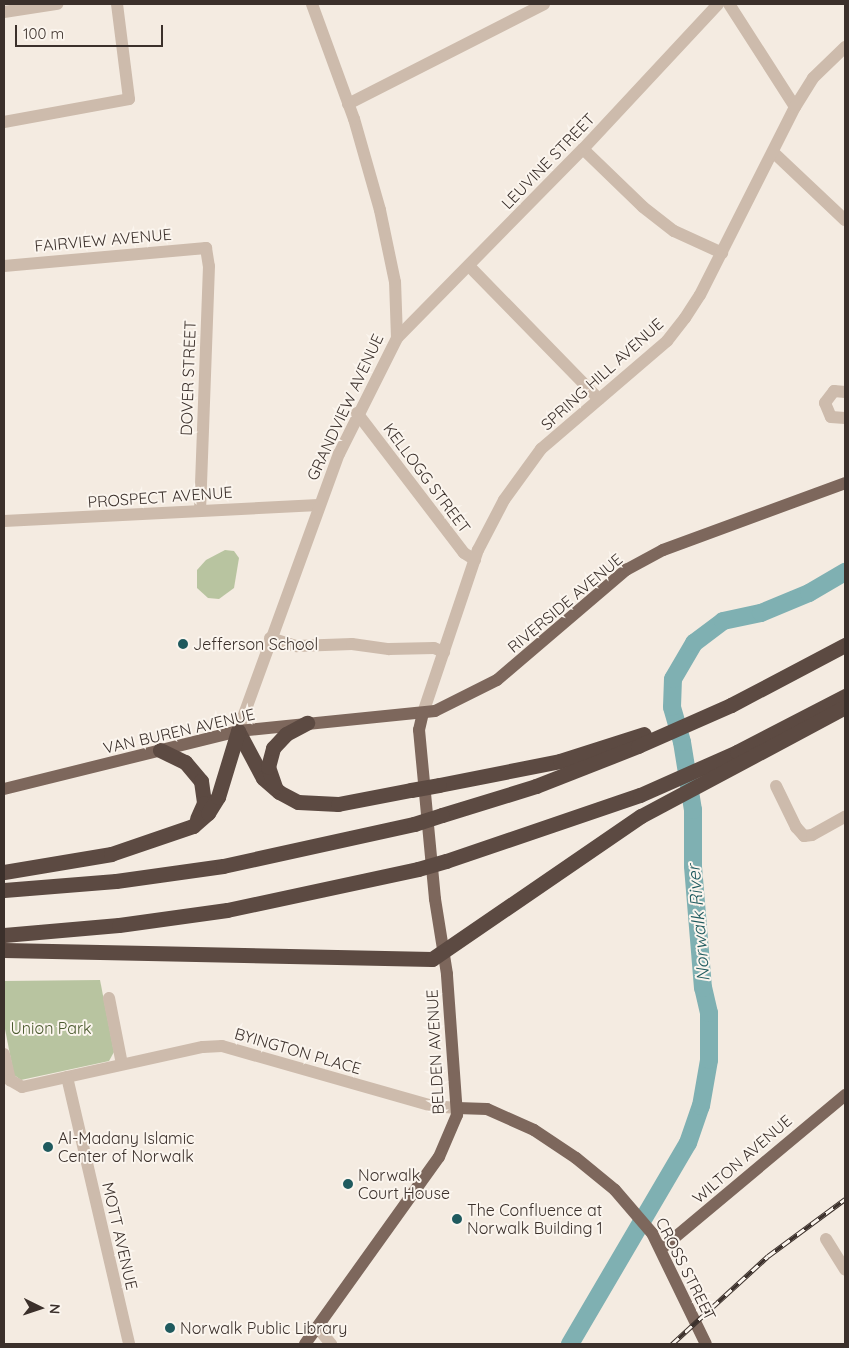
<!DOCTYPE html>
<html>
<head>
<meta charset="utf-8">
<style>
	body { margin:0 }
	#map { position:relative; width:849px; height:1348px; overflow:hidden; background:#f4ebe1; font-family:Quicksand,sans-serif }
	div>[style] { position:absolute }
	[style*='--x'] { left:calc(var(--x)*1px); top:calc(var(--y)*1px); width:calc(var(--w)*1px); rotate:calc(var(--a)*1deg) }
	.green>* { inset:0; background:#b8c4a0 }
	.river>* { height:18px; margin:-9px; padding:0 9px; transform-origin:9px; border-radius:9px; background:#7fb0b2 }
	.minor>* { height:12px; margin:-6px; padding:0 6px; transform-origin:6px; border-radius:6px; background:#cdbbac }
	.major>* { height:12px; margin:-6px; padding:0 6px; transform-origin:6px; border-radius:6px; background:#7d675c }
	.highway>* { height:15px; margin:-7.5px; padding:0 7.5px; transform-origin:7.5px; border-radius:7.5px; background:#5c4a42 }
	.rail>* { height:5px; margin-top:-2.5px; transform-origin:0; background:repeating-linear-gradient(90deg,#fbf5ee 0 9px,#3b302b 0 18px); box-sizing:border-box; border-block:1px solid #3b302b }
	.highway-bridge>* { height:15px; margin:-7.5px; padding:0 7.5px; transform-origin:7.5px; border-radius:7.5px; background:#5c4a42 }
	.dots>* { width:14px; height:14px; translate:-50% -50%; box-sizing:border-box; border:2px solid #fbf5ee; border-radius:50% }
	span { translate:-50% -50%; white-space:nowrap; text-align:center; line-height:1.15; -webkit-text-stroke:4px #fbf5ee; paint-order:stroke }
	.street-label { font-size:16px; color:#3b302b }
	.poi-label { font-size:16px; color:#3b302b }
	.left { translate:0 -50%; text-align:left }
	.park-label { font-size:16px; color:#4a5a2e }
	.water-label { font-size:18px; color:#1f5a5e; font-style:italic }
	.frame { position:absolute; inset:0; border:5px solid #3b302b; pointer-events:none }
	.north { position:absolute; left:15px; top:1283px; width:50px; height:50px; -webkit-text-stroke:4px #fbf5ee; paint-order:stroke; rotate:94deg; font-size:14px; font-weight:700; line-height:20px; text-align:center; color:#3b302b }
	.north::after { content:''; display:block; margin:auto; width:18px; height:22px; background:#3b302b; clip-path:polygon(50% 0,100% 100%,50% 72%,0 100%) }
	.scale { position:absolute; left:15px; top:25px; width:148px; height:22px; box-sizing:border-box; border:2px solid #3b302b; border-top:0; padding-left:6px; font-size:15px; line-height:18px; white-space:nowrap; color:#3b302b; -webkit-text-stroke:4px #fbf5ee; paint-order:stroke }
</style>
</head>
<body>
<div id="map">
	<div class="green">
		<div style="clip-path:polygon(225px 550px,234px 551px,239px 558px,234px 588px,219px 599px,208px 598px,197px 588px,197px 570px,206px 560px)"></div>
		<div style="clip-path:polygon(100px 980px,114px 1052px,109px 1061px,21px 1080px,14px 1075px,4px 1024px,4px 981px)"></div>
	</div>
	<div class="river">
		<div style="--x:570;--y:1344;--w:233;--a:-59.6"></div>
		<div style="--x:688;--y:1143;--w:39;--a:-71"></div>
		<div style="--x:701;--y:1106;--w:47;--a:-80.1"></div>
		<div style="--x:709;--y:1060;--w:47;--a:-90"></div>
		<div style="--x:709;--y:1013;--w:26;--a:-103"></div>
		<div style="--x:703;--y:988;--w:122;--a:-94.7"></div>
		<div style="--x:693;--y:866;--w:56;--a:-90"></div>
		<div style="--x:693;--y:810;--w:69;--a:-99.2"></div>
		<div style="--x:682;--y:742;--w:36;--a:-106"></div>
		<div style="--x:672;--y:707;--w:28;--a:-88"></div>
		<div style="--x:673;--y:679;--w:42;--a:-59.7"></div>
		<div style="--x:694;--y:643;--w:36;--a:-37"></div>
		<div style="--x:723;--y:621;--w:39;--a:-12"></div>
		<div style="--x:761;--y:613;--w:52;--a:-22.6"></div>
		<div style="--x:809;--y:593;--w:42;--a:-30.3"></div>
	</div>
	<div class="minor">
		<div style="--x:729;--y:4;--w:122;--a:57.3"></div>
		<div style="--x:4;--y:12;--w:54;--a:-8.6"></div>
		<div style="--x:348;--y:104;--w:220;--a:-27"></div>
		<div style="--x:4;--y:122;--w:127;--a:-10.4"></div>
		<div style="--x:129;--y:99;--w:96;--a:-97.2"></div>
		<div style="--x:583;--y:149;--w:83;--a:44"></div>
		<div style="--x:643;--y:207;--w:39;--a:38"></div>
		<div style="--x:674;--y:231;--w:53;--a:24.6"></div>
		<div style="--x:773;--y:152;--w:99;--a:43.4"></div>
		<div style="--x:4;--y:266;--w:203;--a:-5.1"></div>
		<div style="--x:206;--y:248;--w:18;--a:81"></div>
		<div style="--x:209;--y:266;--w:244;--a:92.1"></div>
		<div style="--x:469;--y:266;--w:186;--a:45.7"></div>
		<div style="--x:397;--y:338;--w:265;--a:-45.5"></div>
		<div style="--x:583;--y:149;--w:198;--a:-47"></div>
		<div style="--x:845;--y:392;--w:11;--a:-175"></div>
		<div style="--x:834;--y:391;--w:15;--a:127"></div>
		<div style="--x:825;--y:403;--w:15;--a:67"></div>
		<div style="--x:831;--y:417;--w:14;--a:4"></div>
		<div style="--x:357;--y:413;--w:176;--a:52.6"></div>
		<div style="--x:464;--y:553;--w:13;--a:32"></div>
		<div style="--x:4;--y:521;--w:315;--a:-2.9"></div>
		<div style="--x:270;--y:638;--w:28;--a:17"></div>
		<div style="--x:297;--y:646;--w:55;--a:-2.1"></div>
		<div style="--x:352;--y:644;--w:37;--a:8"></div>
		<div style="--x:389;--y:649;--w:45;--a:-1.3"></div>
		<div style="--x:434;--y:648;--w:11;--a:22"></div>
		<div style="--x:423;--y:713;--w:172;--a:-71.4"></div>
		<div style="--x:478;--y:550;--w:56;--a:-62.5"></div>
		<div style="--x:504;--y:500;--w:63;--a:-54"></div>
		<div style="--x:541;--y:449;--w:166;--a:-40.6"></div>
		<div style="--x:667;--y:341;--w:29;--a:-52"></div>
		<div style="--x:685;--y:318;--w:27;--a:-57"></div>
		<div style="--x:700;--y:295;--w:211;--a:-63.2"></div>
		<div style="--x:795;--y:107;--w:34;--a:-58"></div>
		<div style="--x:813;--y:78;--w:45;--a:-44.1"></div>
		<div style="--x:238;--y:731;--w:295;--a:-70"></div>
		<div style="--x:339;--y:454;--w:130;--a:-63.4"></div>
		<div style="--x:397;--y:338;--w:56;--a:-92"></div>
		<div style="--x:395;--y:282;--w:74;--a:-101.8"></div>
		<div style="--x:380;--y:210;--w:95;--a:-105.9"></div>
		<div style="--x:354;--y:119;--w:122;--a:-110.1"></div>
		<div style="--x:776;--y:786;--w:46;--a:64"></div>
		<div style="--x:796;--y:827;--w:12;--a:48"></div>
		<div style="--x:804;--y:836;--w:8;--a:-7"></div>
		<div style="--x:812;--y:835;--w:38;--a:-29"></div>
		<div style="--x:109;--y:998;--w:67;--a:78.9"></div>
		<div style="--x:4;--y:1054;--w:27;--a:77"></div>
		<div style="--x:10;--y:1080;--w:14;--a:30"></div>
		<div style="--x:22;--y:1087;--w:185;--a:-12.5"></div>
		<div style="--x:203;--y:1047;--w:19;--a:-3"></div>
		<div style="--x:222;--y:1046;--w:219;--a:15.9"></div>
		<div style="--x:433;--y:1106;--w:24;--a:5"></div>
		<div style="--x:67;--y:1077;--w:274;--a:76.9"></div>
		<div style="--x:826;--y:1239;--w:36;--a:58"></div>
		<div style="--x:318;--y:1328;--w:21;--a:51"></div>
	</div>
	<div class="major">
		<div style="--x:4;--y:789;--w:241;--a:-13.9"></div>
		<div style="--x:238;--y:731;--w:198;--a:-5.8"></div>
		<div style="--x:435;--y:711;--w:69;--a:-26.6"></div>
		<div style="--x:497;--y:680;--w:170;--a:-40.5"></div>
		<div style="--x:626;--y:570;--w:42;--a:-28.4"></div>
		<div style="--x:663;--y:550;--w:194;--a:-20.2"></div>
		<div style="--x:457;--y:1108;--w:30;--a:2"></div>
		<div style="--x:487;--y:1109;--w:51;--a:24.1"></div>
		<div style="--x:534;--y:1130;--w:50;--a:33.7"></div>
		<div style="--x:576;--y:1158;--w:50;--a:39.4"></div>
		<div style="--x:615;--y:1190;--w:57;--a:49.3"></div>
		<div style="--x:652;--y:1233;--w:123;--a:64.1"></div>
		<div style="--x:661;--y:1249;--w:240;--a:-39.9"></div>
		<div style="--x:305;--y:1344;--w:230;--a:-54.4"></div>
		<div style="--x:439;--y:1157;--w:46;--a:-66.8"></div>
		<div style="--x:457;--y:1115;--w:141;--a:-94.1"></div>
		<div style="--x:447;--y:974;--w:76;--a:-99.1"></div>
		<div style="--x:435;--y:899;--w:170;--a:-95.4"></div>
		<div style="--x:419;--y:730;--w:17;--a:-77"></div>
	</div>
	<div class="highway">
		<div style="--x:238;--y:731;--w:53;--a:62"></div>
		<div style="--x:263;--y:778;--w:21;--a:41"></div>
		<div style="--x:279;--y:792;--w:21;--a:28"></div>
		<div style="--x:298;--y:802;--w:40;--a:2.9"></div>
		<div style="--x:338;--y:804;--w:74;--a:-10.9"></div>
		<div style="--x:160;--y:750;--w:28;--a:26"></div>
		<div style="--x:185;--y:762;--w:25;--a:50"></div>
		<div style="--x:201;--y:781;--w:22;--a:82"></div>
		<div style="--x:204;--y:803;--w:17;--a:114"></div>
		<div style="--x:439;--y:785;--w:123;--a:-11.2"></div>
		<div style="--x:560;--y:761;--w:88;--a:-17.8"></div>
		<div style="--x:275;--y:787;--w:21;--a:-109"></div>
		<div style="--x:268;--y:767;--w:20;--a:-75"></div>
		<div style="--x:273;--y:748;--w:19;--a:-47"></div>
		<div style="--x:286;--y:734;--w:24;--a:-28"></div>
		<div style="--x:442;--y:815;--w:98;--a:-17.1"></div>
		<div style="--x:536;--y:786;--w:110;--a:-21.4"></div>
		<div style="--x:638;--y:746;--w:102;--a:-23.8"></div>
		<div style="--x:731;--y:705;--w:129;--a:-27.8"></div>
		<div style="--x:446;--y:861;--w:205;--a:-18.8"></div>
		<div style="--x:640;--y:795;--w:106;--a:-23.9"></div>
		<div style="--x:737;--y:752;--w:122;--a:-27.4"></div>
		<div style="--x:4;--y:872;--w:109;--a:-9.5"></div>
		<div style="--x:111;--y:854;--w:87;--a:-18.9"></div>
		<div style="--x:193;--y:826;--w:20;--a:-41"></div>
		<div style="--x:208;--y:813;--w:19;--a:-58"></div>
		<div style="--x:218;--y:797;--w:69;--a:-73.1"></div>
		<div style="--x:4;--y:890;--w:112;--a:-4.6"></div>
		<div style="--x:116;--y:881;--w:108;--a:-8"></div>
		<div style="--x:223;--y:866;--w:196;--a:-12.4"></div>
		<div style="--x:4;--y:935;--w:115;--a:-5"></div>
		<div style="--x:119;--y:925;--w:109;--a:-7.9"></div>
		<div style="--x:227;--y:910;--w:195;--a:-12.1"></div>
		<div style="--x:4;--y:950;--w:428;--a:1.2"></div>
		<div style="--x:432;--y:959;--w:253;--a:-34.4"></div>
		<div style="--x:641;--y:816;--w:231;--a:-28.1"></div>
	</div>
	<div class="rail">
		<div style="--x:672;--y:1344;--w:130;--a:-42.5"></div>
		<div style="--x:768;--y:1256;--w:96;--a:-36.5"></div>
	</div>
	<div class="highway-bridge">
		<div style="--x:411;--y:790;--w:28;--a:-10"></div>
		<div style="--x:414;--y:824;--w:29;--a:-18"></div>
		<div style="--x:418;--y:869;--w:29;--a:-16"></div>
	</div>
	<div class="dots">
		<div style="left:183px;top:644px;background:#1f5a5e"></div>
		<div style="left:48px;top:1147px;background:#1f5a5e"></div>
		<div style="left:348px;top:1184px;background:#1f5a5e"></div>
		<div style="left:457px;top:1219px;background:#1f5a5e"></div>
		<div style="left:170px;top:1328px;background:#1f5a5e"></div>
	</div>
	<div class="street-label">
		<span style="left:548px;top:161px;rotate:-46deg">LEUVINE STREET</span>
		<span style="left:103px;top:240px;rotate:-5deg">FAIRVIEW AVENUE</span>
		<span style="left:602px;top:374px;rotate:-42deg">SPRING HILL AVENUE</span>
		<span style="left:188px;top:378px;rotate:-88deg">DOVER STREET</span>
		<span style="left:345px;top:407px;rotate:-65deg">GRANDVIEW AVENUE</span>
		<span style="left:427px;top:478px;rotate:53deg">KELLOGG STREET</span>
		<span style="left:160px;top:497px;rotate:-4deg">PROSPECT AVENUE</span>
		<span style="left:565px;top:603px;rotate:-40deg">RIVERSIDE AVENUE</span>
		<span style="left:179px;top:731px;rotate:-13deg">VAN BUREN AVENUE</span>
		<span style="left:298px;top:1051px;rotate:16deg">BYINGTON PLACE</span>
		<span style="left:435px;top:1052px;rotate:-93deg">BELDEN AVENUE</span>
		<span style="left:742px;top:1159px;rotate:-41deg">WILTON AVENUE</span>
		<span style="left:120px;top:1236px;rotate:77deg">MOTT AVENUE</span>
		<span style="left:686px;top:1269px;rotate:63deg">CROSS STREET</span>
	</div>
	<div class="poi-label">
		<span class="left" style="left:193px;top:644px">Jefferson School</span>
		<span class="left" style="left:58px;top:1147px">Al-Madany Islamic<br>Center of Norwalk</span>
		<span class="left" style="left:358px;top:1184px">Norwalk<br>Court House</span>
		<span class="left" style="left:467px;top:1219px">The Confluence at<br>Norwalk Building 1</span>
		<span class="left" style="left:180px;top:1328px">Norwalk Public Library</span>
	</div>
	<div class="park-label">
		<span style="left:51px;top:1028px">Union Park</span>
	</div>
	<div class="water-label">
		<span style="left:699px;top:923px;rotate:-95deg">Norwalk River</span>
	</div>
	<div class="frame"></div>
	<div class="north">N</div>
	<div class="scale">100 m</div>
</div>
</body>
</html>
